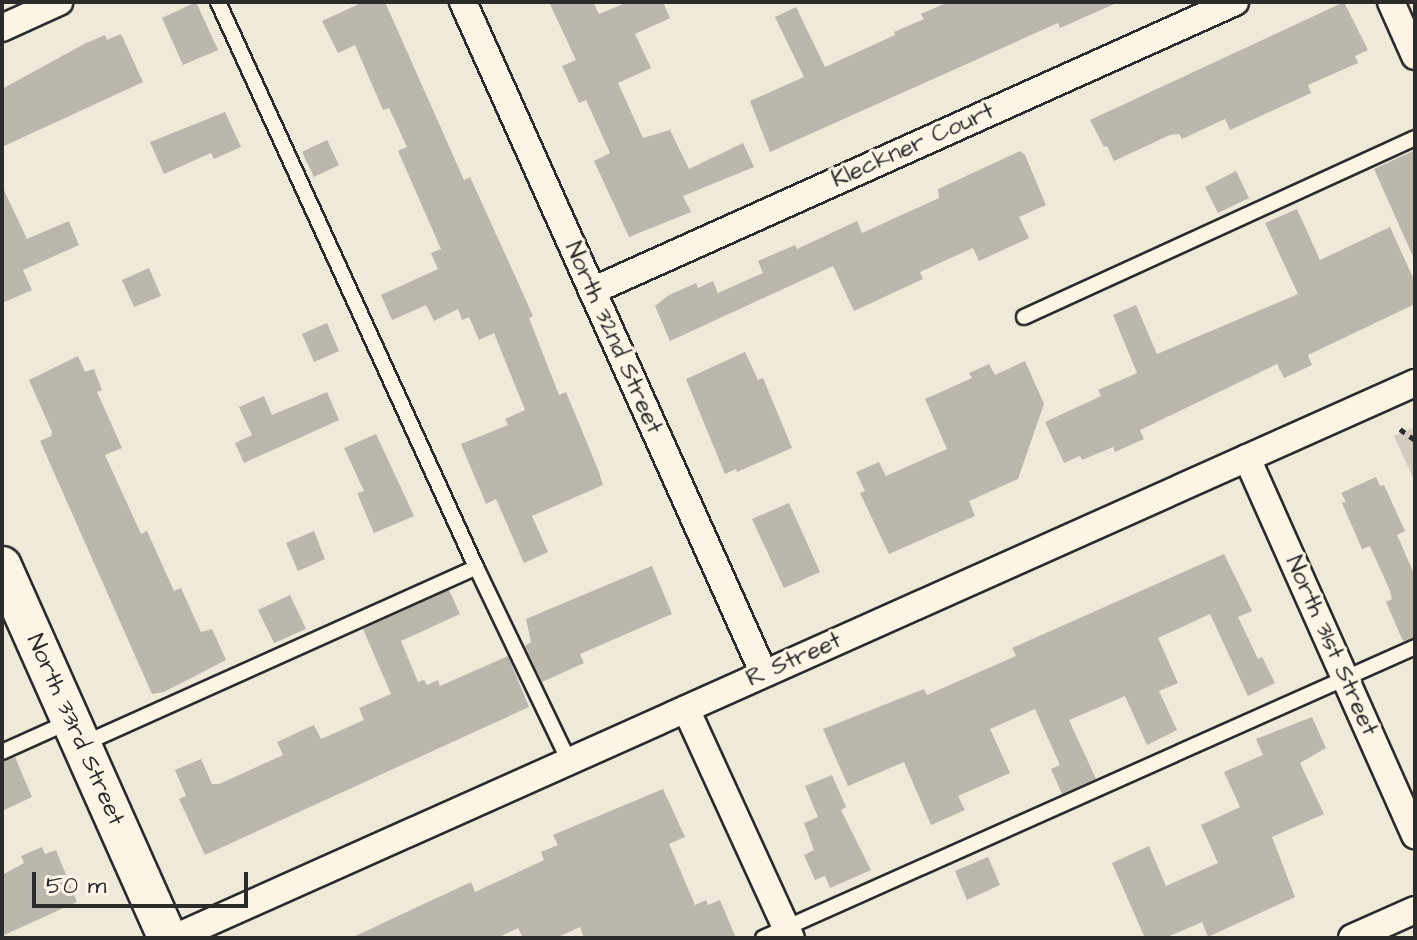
<!DOCTYPE html>
<html>
<head>
<meta charset="utf-8">
<style>
	body { margin:0 }
	#map { position:relative; width:1417px; height:940px; overflow:hidden; background:#efe9da; font-family:"Architects Daughter",sans-serif }
	div>[style] { position:absolute }
	[style*='--x'] { left:calc(var(--x)*1px); top:calc(var(--y)*1px); width:calc(var(--w)*1px); rotate:calc(var(--a)*1deg) }
	.green>* { inset:0; background:#d2cdc0 }
	.building>* { inset:0; background:#bcb7ac }
	.path>* { height:5px; margin-top:-2.5px; transform-origin:0; background:repeating-linear-gradient(90deg,#2b2b2b 0 6px,transparent 0 12px) }
	.roads { filter:drop-shadow(2px 0 #2b2b2b) drop-shadow(-2px 0 #2b2b2b) drop-shadow(0 2px #2b2b2b) drop-shadow(0 -2px #2b2b2b) }
	.service>* { height:14px; margin:-7px; padding:0 7px; transform-origin:7px; border-radius:7px; background:#fcf5e5 }
	.minor>* { height:26px; margin:-13px; padding:0 13px; transform-origin:13px; border-radius:13px; background:#fcf5e5 }
	.secondary>* { height:38px; margin:-19px; padding:0 19px; transform-origin:19px; border-radius:19px; background:#fcf5e5 }
	span { translate:-50% -50%; white-space:nowrap; text-align:center; line-height:1.15; -webkit-text-stroke:6px #fcf5e5; paint-order:stroke }
	.street-label { font-size:24px; color:#2b2b2b }
	.frame { position:absolute; inset:0; border:4px solid #2b2b2b; pointer-events:none }
	.scale { position:absolute; left:32px; top:872px; width:216px; height:36px; box-sizing:border-box; border:4px solid #2b2b2b; border-top:0; padding-left:10px; font-size:24px; line-height:28px; white-space:nowrap; color:#2b2b2b; -webkit-text-stroke:6px #fcf5e5; paint-order:stroke }
</style>
</head>
<body>
<div id="map">
	<div class="green">
		<div style="clip-path:polygon(1415px 427px,1415px 482px,1394px 436px)"></div>
	</div>
	<div class="building">
		<div style="clip-path:polygon(196px 2px,218px 50px,183px 65px,162px 18px)"></div>
		<div style="clip-path:polygon(363px 2px,385px 2px,464px 180px,470px 177px,516px 278px,533px 316px,529px 318px,559px 395px,566px 392px,599px 472px,603px 485px,532px 516px,548px 552px,524px 563px,496px 499px,486px 504px,461px 444px,508px 425px,505px 419px,525px 410px,494px 333px,479px 340px,469px 317px,462px 320px,458px 309px,434px 321px,426px 305px,392px 320px,381px 295px,438px 269px,431px 253px,441px 249px,398px 151px,407px 147px,389px 108px,383px 110px,355px 45px,338px 53px,322px 21px)"></div>
		<div style="clip-path:polygon(549px 2px,593px 2px,599px 14px,628px 2px,663px 2px,670px 18px,635px 34px,651px 68px,618px 83px,643px 138px,670px 130px,689px 169px,743px 143px,754px 167px,683px 196px,691px 212px,629px 237px,594px 161px,610px 153px,586px 100px,579px 103px,562px 66px,576px 60px)"></div>
		<div style="clip-path:polygon(948px 2px,1119px 2px,1060px 28px,1058px 23px,770px 152px,750px 101px,804px 77px,775px 17px,796px 7px,825px 67px,895px 35px,894px 32px,924px 19px,921px 14px)"></div>
		<div style="clip-path:polygon(1344px 2px,1368px 50px,1355px 56px,1358px 63px,1308px 85px,1311px 93px,1230px 130px,1225px 119px,1182px 139px,1179px 134px,1170px 135px,1114px 161px,1107px 146px,1104px 147px,1090px 120px)"></div>
		<div style="clip-path:polygon(121px 34px,143px 82px,2px 147px,2px 89px,84px 44px,105px 35px,107px 40px)"></div>
		<div style="clip-path:polygon(225px 112px,241px 147px,214px 159px,211px 153px,164px 174px,150px 142px)"></div>
		<div style="clip-path:polygon(327px 140px,339px 165px,314px 177px,302px 152px)"></div>
		<div style="clip-path:polygon(1415px 150px,1415px 261px,1374px 169px)"></div>
		<div style="clip-path:polygon(1020px 151px,1025px 155px,1046px 205px,1019px 217px,1029px 238px,979px 261px,973px 248px,920px 272px,923px 279px,854px 311px,833px 266px,670px 341px,655px 306px,669px 295px,696px 283px,698px 288px,713px 281px,718px 293px,763px 273px,758px 261px,795px 245px,797px 249px,857px 221px,862px 233px,939px 198px,938px 189px)"></div>
		<div style="clip-path:polygon(1236px 171px,1249px 198px,1218px 213px,1205px 187px)"></div>
		<div style="clip-path:polygon(2px 186px,27px 239px,69px 221px,79px 245px,23px 270px,32px 290px,2px 303px)"></div>
		<div style="clip-path:polygon(1297px 209px,1320px 260px,1390px 227px,1415px 282px,1415px 304px,1308px 355px,1312px 365px,1284px 378px,1277px 364px,1140px 430px,1144px 439px,1115px 452px,1113px 447px,1082px 460px,1080px 456px,1064px 463px,1045px 422px,1101px 396px,1098px 390px,1137px 373px,1113px 315px,1136px 305px,1157px 354px,1298px 294px,1265px 223px)"></div>
		<div style="clip-path:polygon(149px 268px,161px 296px,134px 307px,122px 280px)"></div>
		<div style="clip-path:polygon(327px 323px,339px 351px,314px 362px,302px 334px)"></div>
		<div style="clip-path:polygon(745px 352px,758px 380px,763px 378px,792px 448px,737px 472px,736px 469px,725px 474px,686px 379px)"></div>
		<div style="clip-path:polygon(78px 356px,85px 372px,94px 369px,102px 390px,97px 392px,122px 448px,105px 455px,141px 534px,147px 531px,174px 591px,181px 588px,201px 632px,212px 629px,226px 660px,164px 692px,152px 694px,40px 441px,51px 436px,52px 432px,29px 380px)"></div>
		<div style="clip-path:polygon(1025px 361px,1044px 404px,1018px 479px,969px 501px,975px 516px,889px 554px,860px 493px,865px 491px,856px 472px,879px 462px,886px 476px,947px 449px,925px 399px,972px 378px,969px 373px,989px 364px,995px 375px)"></div>
		<div style="clip-path:polygon(327px 392px,339px 420px,244px 463px,235px 443px,252px 435px,239px 407px,264px 396px,272px 415px)"></div>
		<div style="clip-path:polygon(376px 434px,414px 516px,374px 533px,357px 493px,364px 491px,344px 448px)"></div>
		<div style="clip-path:polygon(1376px 477px,1380px 486px,1384px 485px,1405px 531px,1397px 535px,1415px 576px,1415px 637px,1403px 641px,1386px 602px,1392px 599px,1390px 591px,1370px 546px,1362px 549px,1342px 503px,1346px 502px,1341px 493px)"></div>
		<div style="clip-path:polygon(789px 503px,820px 572px,784px 588px,752px 519px)"></div>
		<div style="clip-path:polygon(314px 531px,325px 559px,298px 571px,286px 543px)"></div>
		<div style="clip-path:polygon(1224px 554px,1252px 611px,1238px 617px,1258px 659px,1262px 657px,1275px 683px,1248px 696px,1210px 614px,1158px 638px,1178px 683px,1159px 691px,1177px 730px,1147px 745px,1125px 696px,1069px 720px,1096px 779px,1062px 794px,1051px 769px,1060px 765px,1035px 709px,990px 729px,1010px 773px,958px 796px,965px 810px,931px 825px,904px 762px,848px 786px,823px 729px,924px 689px,927px 695px,1016px 656px,1012px 648px)"></div>
		<div style="clip-path:polygon(652px 566px,672px 614px,580px 654px,584px 663px,542px 682px,525px 646px,531px 642px,526px 619px)"></div>
		<div style="clip-path:polygon(449px 590px,460px 614px,401px 641px,418px 682px,424px 680px,427px 685px,438px 680px,440px 686px,508px 656px,529px 707px,205px 855px,179px 799px,186px 796px,175px 770px,201px 759px,212px 784px,219px 784px,283px 755px,277px 742px,314px 725px,321px 739px,364px 720px,359px 708px,391px 694px,363px 629px)"></div>
		<div style="clip-path:polygon(290px 595px,306px 629px,274px 643px,258px 610px)"></div>
		<div style="clip-path:polygon(1312px 717px,1326px 748px,1300px 763px,1324px 814px,1272px 837px,1295px 897px,1208px 937px,1202px 922px,1165px 938px,1145px 938px,1112px 863px,1149px 846px,1166px 886px,1218px 863px,1201px 825px,1240px 807px,1224px 772px,1263px 755px,1256px 739px)"></div>
		<div style="clip-path:polygon(15px 757px,32px 797px,2px 811px,2px 762px)"></div>
		<div style="clip-path:polygon(832px 775px,846px 807px,841px 810px,871px 870px,830px 888px,825px 876px,815px 880px,804px 855px,814px 850px,804px 823px,818px 817px,805px 786px)"></div>
		<div style="clip-path:polygon(663px 789px,685px 837px,669px 844px,695px 905px,706px 900px,708px 905px,720px 900px,736px 938px,584px 938px,580px 927px,556px 938px,523px 938px,518px 928px,497px 938px,351px 938px,471px 882px,475px 892px,544px 860px,541px 852px,558px 845px,553px 835px)"></div>
		<div style="clip-path:polygon(42px 847px,45px 854px,56px 850px,77px 902px,2px 936px,2px 875px,24px 863px,21px 856px)"></div>
		<div style="clip-path:polygon(988px 857px,1000px 885px,967px 900px,955px 871px)"></div>
	</div>
	<div class="path">
		<div style="--x:1400;--y:429;--w:19;--a:36"></div>
	</div>
	<div class="roads">
		<div class="service">
			<div style="--x:218;--y:2;--w:621;--a:65.46"></div>
			<div style="--x:476;--y:567;--w:215;--a:64.4"></div>
			<div style="--x:1024;--y:317;--w:430;--a:-24.6"></div>
			<div style="--x:83;--y:744;--w:431;--a:-24.2"></div>
			<div style="--x:2;--y:752;--w:76;--a:-24.2"></div>
			<div style="--x:763;--y:938;--w:714;--a:-24.05"></div>
		</div>
		<div class="minor">
			<div style="--x:463;--y:2;--w:736;--a:65.87"></div>
			<div style="--x:1391;--y:2;--w:59;--a:66"></div>
			<div style="--x:2;--y:28;--w:63;--a:-24.5"></div>
			<div style="--x:592;--y:291;--w:705;--a:-24.2"></div>
			<div style="--x:1247;--y:458;--w:413;--a:66"></div>
			<div style="--x:686;--y:709;--w:252;--a:65.4"></div>
			<div style="--x:174;--y:938;--w:1359;--a:-24.1"></div>
			<div style="--x:1352;--y:938;--w:69;--a:-24"></div>
		</div>
		<div class="secondary">
			<div style="--x:2;--y:566;--w:407;--a:66"></div>
		</div>
	</div>
	<div class="street-label">
		<span style="left:913px;top:146px;rotate:-24deg">Kleckner Court</span>
		<span style="left:613px;top:338px;rotate:66deg">North 32nd Street</span>
		<span style="left:1331px;top:646px;rotate:66deg">North 31st Street</span>
		<span style="left:794px;top:660px;rotate:-24deg">R Street</span>
		<span style="left:75px;top:730px;rotate:66deg">North 33rd Street</span>
	</div>
	<div class="frame"></div>
	<div class="scale">50 m</div>
</div>
</body>
</html>
